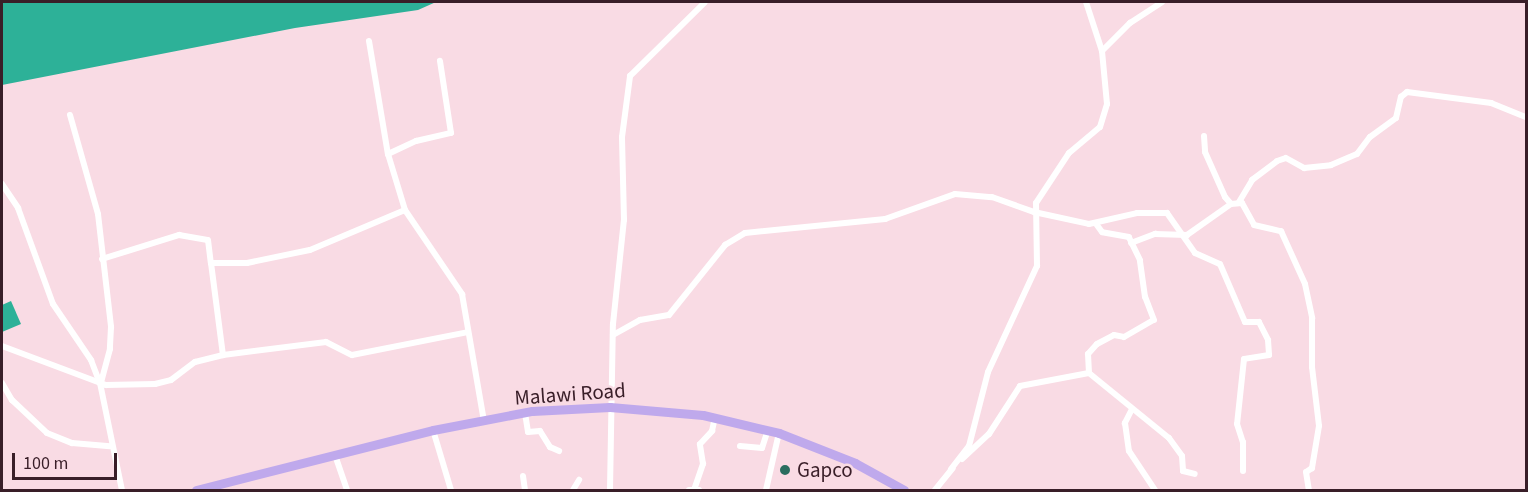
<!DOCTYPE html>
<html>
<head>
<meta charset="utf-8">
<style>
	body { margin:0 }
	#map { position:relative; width:1528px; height:492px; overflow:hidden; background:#f9dbe4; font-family:"Source Sans 3",sans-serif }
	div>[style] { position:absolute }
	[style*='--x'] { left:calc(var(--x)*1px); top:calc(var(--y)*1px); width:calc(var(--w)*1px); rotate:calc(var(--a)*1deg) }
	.water>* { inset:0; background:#2db198 }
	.street>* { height:6px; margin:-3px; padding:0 3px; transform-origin:3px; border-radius:3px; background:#fff }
	.primary>* { height:9px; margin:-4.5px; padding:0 4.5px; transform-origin:4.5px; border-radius:4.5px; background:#bfa9ec }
	.dots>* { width:16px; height:16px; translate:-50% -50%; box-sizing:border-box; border:3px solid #f9dbe4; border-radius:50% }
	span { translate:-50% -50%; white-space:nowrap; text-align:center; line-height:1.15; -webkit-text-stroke:5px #f9dbe4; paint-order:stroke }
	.street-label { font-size:21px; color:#391e28 }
	.poi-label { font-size:21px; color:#391e28 }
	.left { translate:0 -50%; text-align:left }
	.frame { position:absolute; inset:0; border:3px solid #391e28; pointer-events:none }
	.scale { position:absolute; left:12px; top:453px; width:105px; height:27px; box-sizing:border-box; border:3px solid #391e28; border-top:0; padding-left:8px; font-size:18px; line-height:21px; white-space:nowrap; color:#391e28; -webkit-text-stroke:4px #f9dbe4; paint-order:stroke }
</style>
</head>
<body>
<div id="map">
	<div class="water">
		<div style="clip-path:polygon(2px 2px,436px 2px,418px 10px,295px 28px,2px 85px)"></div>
		<div style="clip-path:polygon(11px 301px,21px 324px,2px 332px,2px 305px)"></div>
	</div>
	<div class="street">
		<div style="--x:369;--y:41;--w:115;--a:80.5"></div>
		<div style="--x:388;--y:154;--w:59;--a:73.1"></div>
		<div style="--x:405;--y:210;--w:102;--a:55.8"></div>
		<div style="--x:462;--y:294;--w:129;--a:80.2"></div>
		<div style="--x:1102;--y:51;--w:40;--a:-45"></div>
		<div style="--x:1130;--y:23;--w:38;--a:-33"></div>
		<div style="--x:70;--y:115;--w:103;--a:74.2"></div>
		<div style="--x:98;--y:214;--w:114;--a:83.4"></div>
		<div style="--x:111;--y:327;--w:22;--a:93"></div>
		<div style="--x:110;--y:349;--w:34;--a:105"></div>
		<div style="--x:1204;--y:136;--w:16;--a:86"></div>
		<div style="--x:1205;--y:152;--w:49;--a:66"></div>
		<div style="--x:1225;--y:197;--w:9;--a:49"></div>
		<div style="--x:1231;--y:204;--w:11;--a:-5"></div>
		<div style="--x:1242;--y:203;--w:25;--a:61"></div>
		<div style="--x:1254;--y:225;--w:28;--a:13"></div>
		<div style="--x:1281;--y:231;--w:58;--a:65.6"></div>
		<div style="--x:1305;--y:284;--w:35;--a:78"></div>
		<div style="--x:1312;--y:318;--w:49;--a:90"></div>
		<div style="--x:1312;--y:367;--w:59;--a:83.2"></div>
		<div style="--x:1319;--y:426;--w:43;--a:99.5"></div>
		<div style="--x:1312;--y:468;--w:7;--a:146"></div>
		<div style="--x:1306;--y:472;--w:18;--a:81"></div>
		<div style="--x:388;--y:154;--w:31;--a:-25"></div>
		<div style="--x:416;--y:141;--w:36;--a:-13"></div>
		<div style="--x:451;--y:133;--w:73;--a:-98.7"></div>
		<div style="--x:2;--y:184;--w:29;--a:56"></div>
		<div style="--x:18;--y:208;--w:102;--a:70"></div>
		<div style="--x:53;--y:304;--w:68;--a:55.8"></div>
		<div style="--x:91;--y:360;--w:25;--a:69"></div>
		<div style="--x:100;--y:383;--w:109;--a:78.4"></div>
		<div style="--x:1239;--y:202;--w:26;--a:-59"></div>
		<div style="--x:1252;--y:180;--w:31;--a:-37"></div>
		<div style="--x:1277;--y:161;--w:9;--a:-18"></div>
		<div style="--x:1286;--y:158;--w:21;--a:29"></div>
		<div style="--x:1304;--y:168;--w:27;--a:-6"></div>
		<div style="--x:1331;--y:165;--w:28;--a:-23"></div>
		<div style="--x:1357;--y:154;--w:21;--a:-53"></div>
		<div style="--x:1370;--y:137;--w:32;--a:-36"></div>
		<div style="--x:1396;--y:118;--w:22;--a:-77"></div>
		<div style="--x:1401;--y:97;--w:8;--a:-40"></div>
		<div style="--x:1407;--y:92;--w:85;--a:7.5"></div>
		<div style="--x:1491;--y:103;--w:38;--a:22"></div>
		<div style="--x:1131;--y:243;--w:26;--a:-21"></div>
		<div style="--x:1155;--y:234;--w:32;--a:2"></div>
		<div style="--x:1187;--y:235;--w:54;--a:-35.2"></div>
		<div style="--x:102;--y:259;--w:81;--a:-17.3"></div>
		<div style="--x:179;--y:235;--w:29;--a:10"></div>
		<div style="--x:208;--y:240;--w:23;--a:83"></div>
		<div style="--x:211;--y:263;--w:36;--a:0"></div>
		<div style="--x:247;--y:263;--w:64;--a:-11.7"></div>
		<div style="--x:310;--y:250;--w:103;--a:-22.8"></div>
		<div style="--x:211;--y:263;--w:93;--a:82.6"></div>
		<div style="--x:613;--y:335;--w:31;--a:-29"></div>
		<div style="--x:640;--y:320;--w:29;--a:-10"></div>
		<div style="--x:669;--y:315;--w:90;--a:-51.3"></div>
		<div style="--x:725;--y:245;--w:23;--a:-31"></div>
		<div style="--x:745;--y:233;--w:141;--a:-5.7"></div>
		<div style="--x:885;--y:219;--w:74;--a:-19.7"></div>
		<div style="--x:955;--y:194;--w:37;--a:5"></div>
		<div style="--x:992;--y:197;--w:45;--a:19.7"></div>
		<div style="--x:1034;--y:212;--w:56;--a:12.3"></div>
		<div style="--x:1089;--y:224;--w:49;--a:-12.9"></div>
		<div style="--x:1137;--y:213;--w:30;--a:0"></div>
		<div style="--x:1167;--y:213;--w:49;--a:55"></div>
		<div style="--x:1195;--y:253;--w:27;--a:24"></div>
		<div style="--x:1220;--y:264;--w:63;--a:66.7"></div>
		<div style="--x:1245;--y:322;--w:14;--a:0"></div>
		<div style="--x:1259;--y:322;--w:20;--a:63"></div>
		<div style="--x:1268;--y:340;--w:15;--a:86"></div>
		<div style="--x:1269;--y:355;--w:25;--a:171"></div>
		<div style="--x:1244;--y:359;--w:65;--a:96.1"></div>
		<div style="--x:1237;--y:424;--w:19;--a:72"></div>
		<div style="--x:1243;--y:442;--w:29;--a:90"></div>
		<div style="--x:2;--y:346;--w:111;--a:20.6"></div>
		<div style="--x:106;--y:385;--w:49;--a:-1.2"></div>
		<div style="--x:155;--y:384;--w:16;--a:-14"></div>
		<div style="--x:171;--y:380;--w:30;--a:-37"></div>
		<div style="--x:195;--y:362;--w:29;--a:-14"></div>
		<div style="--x:223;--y:355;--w:104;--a:-7.2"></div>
		<div style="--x:326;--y:342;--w:29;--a:27"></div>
		<div style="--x:352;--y:355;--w:118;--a:-11.2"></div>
		<div style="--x:1089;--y:373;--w:19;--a:-93"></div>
		<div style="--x:1088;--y:354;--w:13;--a:-48"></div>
		<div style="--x:1097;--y:344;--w:19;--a:-28"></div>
		<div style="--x:1114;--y:335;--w:10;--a:11"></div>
		<div style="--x:1124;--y:337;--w:34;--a:-30"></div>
		<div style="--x:1154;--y:320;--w:25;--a:-111"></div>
		<div style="--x:1145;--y:297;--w:37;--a:-98"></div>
		<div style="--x:1140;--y:260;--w:25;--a:-116"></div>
		<div style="--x:1129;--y:237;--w:27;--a:-170"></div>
		<div style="--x:1102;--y:232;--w:9;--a:-126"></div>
		<div style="--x:2;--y:383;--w:20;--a:60"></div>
		<div style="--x:12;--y:400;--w:48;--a:43.3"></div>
		<div style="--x:47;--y:433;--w:27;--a:22"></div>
		<div style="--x:72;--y:443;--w:38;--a:5"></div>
		<div style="--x:1132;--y:409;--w:16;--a:117"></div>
		<div style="--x:1125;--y:423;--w:28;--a:82"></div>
		<div style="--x:1129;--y:451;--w:47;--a:56.3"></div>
		<div style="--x:525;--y:413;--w:19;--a:81"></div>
		<div style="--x:528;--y:432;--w:12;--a:-5"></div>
		<div style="--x:540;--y:431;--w:19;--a:58"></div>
		<div style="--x:550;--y:447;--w:10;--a:24"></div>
		<div style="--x:433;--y:430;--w:63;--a:73.3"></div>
		<div style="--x:740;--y:446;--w:22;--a:5"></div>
		<div style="--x:762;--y:448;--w:19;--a:-72"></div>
		<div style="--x:335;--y:455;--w:37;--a:71"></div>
		<div style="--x:962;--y:459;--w:37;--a:-43"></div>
		<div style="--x:989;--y:434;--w:57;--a:-57.1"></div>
		<div style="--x:1020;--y:386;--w:70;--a:-10.7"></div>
		<div style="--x:1089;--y:373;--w:103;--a:39.1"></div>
		<div style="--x:1169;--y:438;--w:22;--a:54"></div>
		<div style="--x:1182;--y:456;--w:15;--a:86"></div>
		<div style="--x:1183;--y:471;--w:12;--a:14"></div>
		<div style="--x:951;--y:469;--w:29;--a:-52"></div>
		<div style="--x:969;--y:446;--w:76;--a:-75.6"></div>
		<div style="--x:988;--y:372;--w:117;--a:-65.2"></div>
		<div style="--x:1037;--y:266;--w:63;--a:-90.9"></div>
		<div style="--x:1036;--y:203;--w:60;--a:-56.6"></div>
		<div style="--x:1069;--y:153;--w:40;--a:-40"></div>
		<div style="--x:1100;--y:127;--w:24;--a:-73"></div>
		<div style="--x:1107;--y:104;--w:53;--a:-95.4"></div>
		<div style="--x:1102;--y:51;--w:52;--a:-108.1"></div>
		<div style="--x:523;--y:476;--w:14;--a:82"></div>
		<div style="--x:573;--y:490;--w:12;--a:-59"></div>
		<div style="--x:610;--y:490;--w:166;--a:-89"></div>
		<div style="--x:613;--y:324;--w:105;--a:-84"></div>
		<div style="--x:624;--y:220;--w:83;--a:-91.4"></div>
		<div style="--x:622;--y:137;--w:62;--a:-82.5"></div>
		<div style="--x:630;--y:76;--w:105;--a:-44.6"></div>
		<div style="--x:689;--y:490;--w:10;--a:0"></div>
		<div style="--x:694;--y:490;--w:28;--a:-71"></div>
		<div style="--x:703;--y:464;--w:20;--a:-99"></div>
		<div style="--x:700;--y:444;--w:18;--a:-47"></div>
		<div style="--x:712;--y:431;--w:14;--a:-78"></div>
		<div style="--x:766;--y:490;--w:58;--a:-77.2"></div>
		<div style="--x:935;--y:490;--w:28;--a:-51"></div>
	</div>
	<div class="primary">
		<div style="--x:196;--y:490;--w:244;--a:-14.2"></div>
		<div style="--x:433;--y:430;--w:101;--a:-10.9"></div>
		<div style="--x:532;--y:411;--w:78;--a:-2.9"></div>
		<div style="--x:610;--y:407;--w:93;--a:4.9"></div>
		<div style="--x:703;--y:415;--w:78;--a:13.3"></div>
		<div style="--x:779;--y:433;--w:82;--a:21.5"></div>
		<div style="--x:855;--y:463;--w:56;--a:28.9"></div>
	</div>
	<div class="dots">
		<div style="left:785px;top:470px;background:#2a6d5f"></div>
	</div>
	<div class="street-label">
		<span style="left:570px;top:394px;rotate:-4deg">Malawi Road</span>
	</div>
	<div class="poi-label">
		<span class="left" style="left:797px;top:470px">Gapco</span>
	</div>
	<div class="frame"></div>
	<div class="scale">100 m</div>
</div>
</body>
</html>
